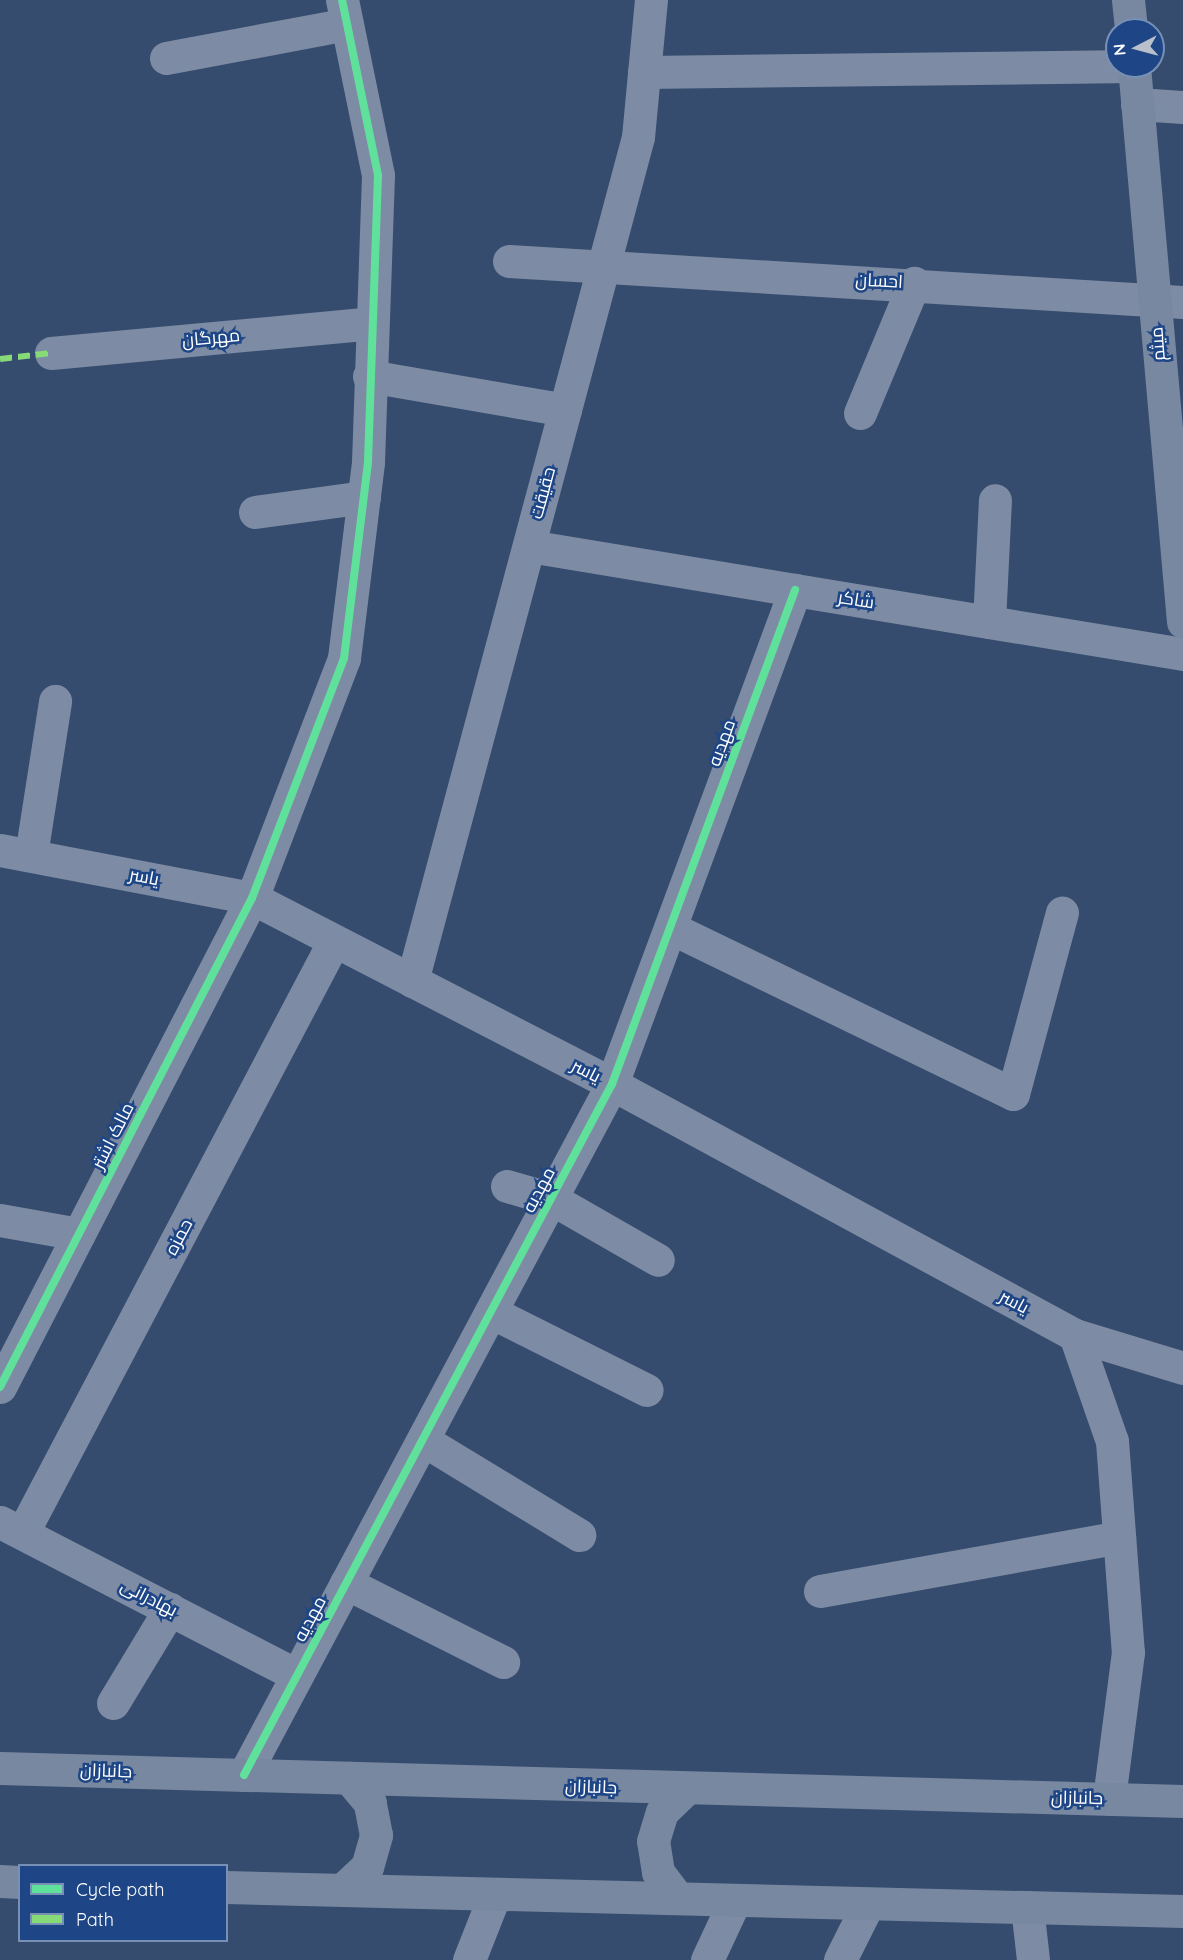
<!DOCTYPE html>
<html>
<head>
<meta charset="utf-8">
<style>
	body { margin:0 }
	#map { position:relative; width:1183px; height:1960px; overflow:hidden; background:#364c6e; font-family:Quicksand,Cairo,sans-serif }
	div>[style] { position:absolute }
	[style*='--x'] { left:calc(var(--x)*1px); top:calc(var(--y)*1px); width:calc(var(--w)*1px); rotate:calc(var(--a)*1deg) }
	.street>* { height:33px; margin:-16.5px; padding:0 16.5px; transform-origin:16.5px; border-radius:16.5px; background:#7d8ca4 }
	.secondary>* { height:33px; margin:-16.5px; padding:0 16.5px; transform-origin:16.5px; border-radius:16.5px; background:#7788a0 }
	.quiet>* { height:6px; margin-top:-3px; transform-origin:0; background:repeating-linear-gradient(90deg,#86db77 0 12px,transparent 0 18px) }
	.cycleway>* { height:8px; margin:-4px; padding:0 4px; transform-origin:4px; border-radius:4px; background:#60e19b }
	span { translate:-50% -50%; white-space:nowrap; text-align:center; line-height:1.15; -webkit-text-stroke:5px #1e4686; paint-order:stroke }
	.street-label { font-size:18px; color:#fff }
	.legend { position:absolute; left:18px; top:1864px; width:210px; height:78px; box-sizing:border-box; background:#1e4686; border:2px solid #7890b6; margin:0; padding:8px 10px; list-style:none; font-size:18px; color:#fff }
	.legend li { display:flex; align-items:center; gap:12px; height:30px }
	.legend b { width:30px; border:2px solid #7890b6 }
	.north { position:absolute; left:1105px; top:18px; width:60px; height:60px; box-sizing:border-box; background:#1e4686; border:2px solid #7890b6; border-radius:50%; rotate:264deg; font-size:16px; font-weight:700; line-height:24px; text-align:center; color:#fff }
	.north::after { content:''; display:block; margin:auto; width:21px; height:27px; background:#b9c0cc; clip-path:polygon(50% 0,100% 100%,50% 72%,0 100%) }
</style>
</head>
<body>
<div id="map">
	<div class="street">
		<div style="--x:166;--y:58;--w:184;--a:-10.6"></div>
		<div style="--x:644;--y:72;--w:490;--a:-0.7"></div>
		<div style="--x:1137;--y:104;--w:46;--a:3.7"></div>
		<div style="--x:509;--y:261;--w:675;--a:3.48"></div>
		<div style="--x:51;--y:353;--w:322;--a:-5.3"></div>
		<div style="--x:369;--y:376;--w:199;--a:9.8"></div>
		<div style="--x:860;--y:413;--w:141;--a:-67.4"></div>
		<div style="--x:255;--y:512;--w:110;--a:-7.8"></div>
		<div style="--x:529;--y:546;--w:663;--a:9.38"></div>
		<div style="--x:989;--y:622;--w:122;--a:-87.2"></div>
		<div style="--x:0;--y:850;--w:257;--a:10.8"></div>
		<div style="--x:252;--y:898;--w:405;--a:27.3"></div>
		<div style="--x:612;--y:1084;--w:527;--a:28.46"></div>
		<div style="--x:1075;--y:1335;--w:113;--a:17"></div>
		<div style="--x:31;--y:855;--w:156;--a:-81.1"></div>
		<div style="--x:671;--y:928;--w:380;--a:25.9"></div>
		<div style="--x:1013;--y:1094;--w:188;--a:-74.9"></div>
		<div style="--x:412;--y:981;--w:874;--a:-75.01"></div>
		<div style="--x:638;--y:137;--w:138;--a:-84.6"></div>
		<div style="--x:507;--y:1186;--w:47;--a:16.1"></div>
		<div style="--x:552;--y:1199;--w:122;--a:29.9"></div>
		<div style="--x:0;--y:1220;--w:80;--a:10"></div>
		<div style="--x:491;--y:1312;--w:174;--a:26.6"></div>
		<div style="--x:1075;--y:1335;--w:112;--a:70.8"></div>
		<div style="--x:1112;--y:1441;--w:212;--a:85.7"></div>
		<div style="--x:1128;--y:1652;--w:148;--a:97.4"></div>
		<div style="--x:0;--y:1387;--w:550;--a:-62.74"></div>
		<div style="--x:252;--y:898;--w:257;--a:-69"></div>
		<div style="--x:344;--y:658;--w:197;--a:-83"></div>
		<div style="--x:368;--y:462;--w:287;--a:-88"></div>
		<div style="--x:378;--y:175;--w:179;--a:-101.6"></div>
		<div style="--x:423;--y:1440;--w:183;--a:31.3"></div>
		<div style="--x:0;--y:1522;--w:334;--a:27.3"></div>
		<div style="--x:23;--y:1532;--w:668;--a:-62.25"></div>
		<div style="--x:346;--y:1583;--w:176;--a:26.7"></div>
		<div style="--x:820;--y:1591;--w:304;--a:-10.2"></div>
		<div style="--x:113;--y:1703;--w:110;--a:-58.8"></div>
		<div style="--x:244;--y:1775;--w:783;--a:-61.96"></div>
		<div style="--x:612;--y:1084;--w:527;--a:-69.67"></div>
		<div style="--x:1027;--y:1907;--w:53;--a:83.5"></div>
		<div style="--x:469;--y:1960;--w:71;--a:-68.5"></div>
		<div style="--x:707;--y:1960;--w:66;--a:-65"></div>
		<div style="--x:840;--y:1960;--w:63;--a:-63.4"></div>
	</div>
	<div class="secondary">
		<div style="--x:1128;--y:0;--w:30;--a:84"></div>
		<div style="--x:1134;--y:66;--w:558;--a:84.96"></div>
		<div style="--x:0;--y:1768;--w:1183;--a:1.6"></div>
		<div style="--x:0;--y:1881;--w:20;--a:3"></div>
		<div style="--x:226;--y:1887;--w:957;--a:1.44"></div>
		<div style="--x:343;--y:1889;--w:33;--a:-43"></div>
		<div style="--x:367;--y:1867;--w:33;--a:-74"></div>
		<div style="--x:376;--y:1835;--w:33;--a:-101"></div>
		<div style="--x:370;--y:1803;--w:33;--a:-130"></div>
		<div style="--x:676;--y:1896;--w:30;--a:-127"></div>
		<div style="--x:658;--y:1872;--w:31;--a:-99"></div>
		<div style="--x:653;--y:1841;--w:30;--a:-73"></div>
		<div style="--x:662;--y:1812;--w:30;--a:-44"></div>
	</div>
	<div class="quiet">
		<div style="--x:0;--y:359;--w:51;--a:-6.7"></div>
	</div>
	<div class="cycleway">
		<div style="--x:0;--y:1387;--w:550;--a:-62.74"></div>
		<div style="--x:252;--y:898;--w:257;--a:-69"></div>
		<div style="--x:344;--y:658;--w:197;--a:-83"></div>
		<div style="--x:368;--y:462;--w:287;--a:-88"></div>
		<div style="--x:378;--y:175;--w:179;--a:-101.6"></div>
		<div style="--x:244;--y:1775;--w:783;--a:-61.96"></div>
		<div style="--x:612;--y:1084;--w:527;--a:-69.67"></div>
	</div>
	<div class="street-label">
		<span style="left:879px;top:281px;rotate:3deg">احسان</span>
		<span style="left:211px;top:338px;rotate:-5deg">مهرگان</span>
		<span style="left:1158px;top:344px;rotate:-95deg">میثم</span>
		<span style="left:543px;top:493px;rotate:-75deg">حقیقت</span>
		<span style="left:856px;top:600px;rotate:9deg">شاکر</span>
		<span style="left:722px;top:743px;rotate:-70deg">مهدیه</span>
		<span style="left:144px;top:877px;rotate:11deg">یاسر</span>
		<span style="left:586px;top:1071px;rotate:27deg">یاسر</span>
		<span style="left:113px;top:1136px;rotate:-63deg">مالک اشتر</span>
		<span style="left:539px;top:1190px;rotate:-62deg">مهدیه</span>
		<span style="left:179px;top:1237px;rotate:-62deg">حمزه</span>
		<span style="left:1014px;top:1302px;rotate:28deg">یاسر</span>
		<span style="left:149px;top:1598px;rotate:27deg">بهادرانی</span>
		<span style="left:310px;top:1619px;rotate:-62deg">مهدیه</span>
		<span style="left:106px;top:1771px;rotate:2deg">جانبازان</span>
		<span style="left:591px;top:1787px;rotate:2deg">جانبازان</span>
		<span style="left:1077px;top:1798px;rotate:1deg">جانبازان</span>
	</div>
	<ul class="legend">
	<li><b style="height:8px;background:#60e19b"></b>Cycle path</li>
	<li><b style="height:8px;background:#86db77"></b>Path</li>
	</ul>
	<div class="north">N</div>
</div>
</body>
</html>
